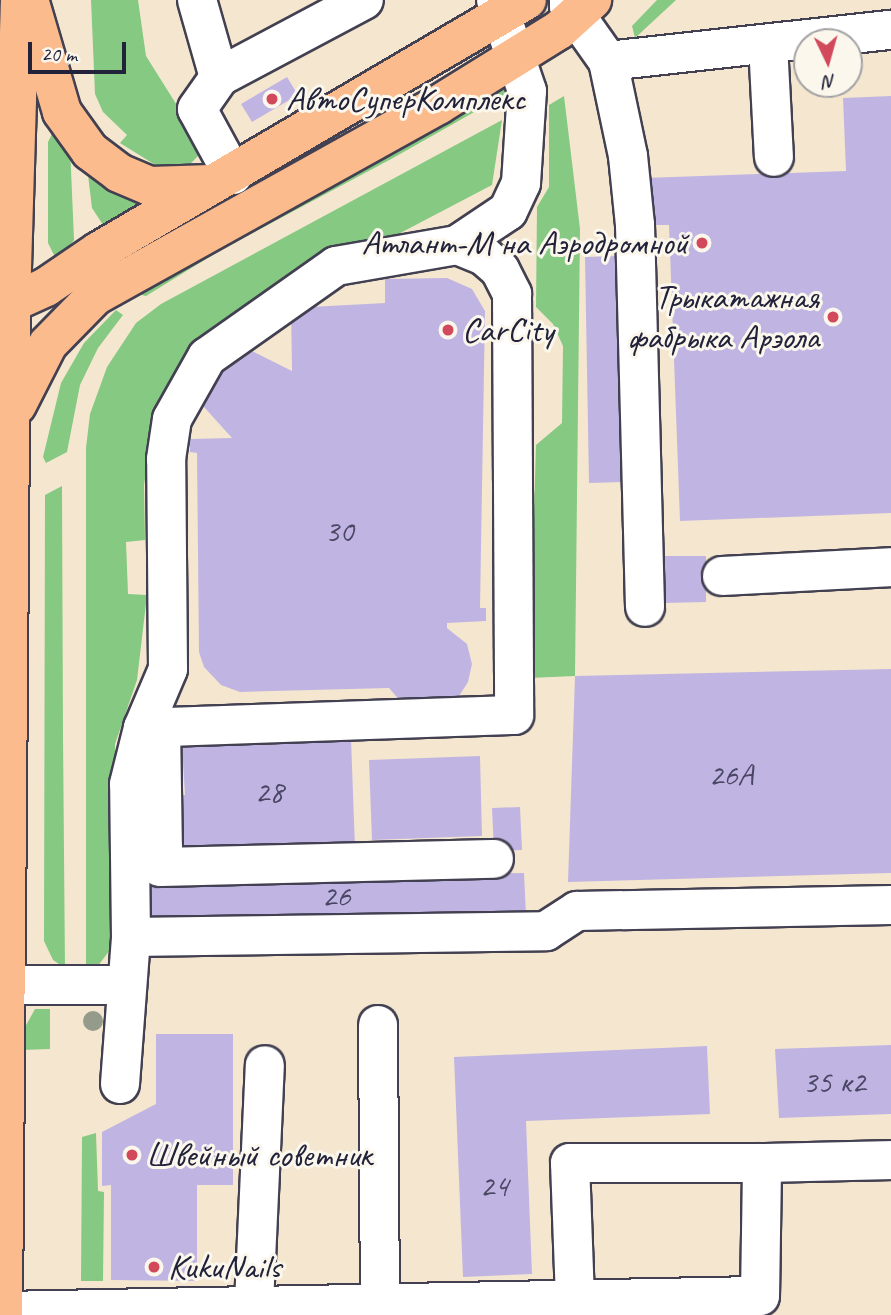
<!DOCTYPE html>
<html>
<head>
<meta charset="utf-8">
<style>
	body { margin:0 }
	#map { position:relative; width:891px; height:1315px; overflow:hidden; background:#f5e7cf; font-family:Caveat,sans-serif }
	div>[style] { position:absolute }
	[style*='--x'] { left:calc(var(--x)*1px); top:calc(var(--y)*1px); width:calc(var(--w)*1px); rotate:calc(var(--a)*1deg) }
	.green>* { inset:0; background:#85c982 }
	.building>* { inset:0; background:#c0b5e2 }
	.roads { filter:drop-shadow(2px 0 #424051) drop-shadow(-2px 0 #424051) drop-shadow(0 2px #424051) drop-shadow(0 -2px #424051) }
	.minor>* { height:38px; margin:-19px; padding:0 19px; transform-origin:19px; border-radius:19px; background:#fff }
	.major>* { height:38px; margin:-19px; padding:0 19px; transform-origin:19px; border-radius:19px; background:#fbbb8d }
	.trees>* { width:20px; height:20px; margin:-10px; border-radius:50%; background:#949b8b }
	.dots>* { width:19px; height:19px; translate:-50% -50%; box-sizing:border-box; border:4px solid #fbf7ec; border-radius:50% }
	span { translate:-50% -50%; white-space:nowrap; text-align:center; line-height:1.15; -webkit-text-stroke:6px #fbf7ec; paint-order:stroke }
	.number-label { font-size:32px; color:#4a4765 }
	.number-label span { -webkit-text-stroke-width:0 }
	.poi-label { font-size:35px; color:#22223b }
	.left { translate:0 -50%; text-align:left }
	.right { translate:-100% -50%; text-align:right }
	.north { position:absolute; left:793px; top:28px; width:70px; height:70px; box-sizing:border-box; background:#fbf7ec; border:2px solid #a4a2a5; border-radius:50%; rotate:175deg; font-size:19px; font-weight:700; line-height:28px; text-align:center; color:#22223b }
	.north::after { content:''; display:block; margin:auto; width:24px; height:32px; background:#d1495b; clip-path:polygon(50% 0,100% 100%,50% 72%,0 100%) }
	.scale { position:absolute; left:28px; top:42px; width:98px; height:32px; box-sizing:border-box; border:4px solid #22223b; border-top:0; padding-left:9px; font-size:21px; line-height:24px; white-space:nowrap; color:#22223b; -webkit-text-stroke:5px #fbf7ec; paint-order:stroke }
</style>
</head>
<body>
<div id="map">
	<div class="green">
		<div style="clip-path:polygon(91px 0,138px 0,146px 56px,200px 142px,198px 156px,189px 165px,177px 169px,157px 166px,120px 143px,127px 135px,103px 112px,95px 94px)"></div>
		<div style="clip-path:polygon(657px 0,676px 0,635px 38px,632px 26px)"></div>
		<div style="clip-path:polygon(512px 82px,515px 89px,393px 158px,219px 251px,146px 296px,134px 293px)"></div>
		<div style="clip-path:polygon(564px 96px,580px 229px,575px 676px,529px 678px,536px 445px,562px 423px,563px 346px,553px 324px,536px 307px,537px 207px,549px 187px,549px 105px)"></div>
		<div style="clip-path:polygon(502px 120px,492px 185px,259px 307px,151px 432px,144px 486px,145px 540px,126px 542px,128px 594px,147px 595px,137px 680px,115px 744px,116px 942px,94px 971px,86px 967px,86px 448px,90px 414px,107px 367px,136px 323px,161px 304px)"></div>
		<div style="clip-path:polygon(53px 132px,70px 146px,74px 240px,65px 252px,54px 255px,48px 243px,48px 142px)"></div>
		<div style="clip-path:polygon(92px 168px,140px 199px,137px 209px,105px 228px,92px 208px,88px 175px)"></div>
		<div style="clip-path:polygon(116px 310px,123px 315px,98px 348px,80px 385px,67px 452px,46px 463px,43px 457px,61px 383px,84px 343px)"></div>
		<div style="clip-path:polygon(62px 486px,63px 736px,65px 968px,53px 960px,44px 941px,45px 495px)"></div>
		<div style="clip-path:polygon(35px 1009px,50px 1009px,50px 1049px,21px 1050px,20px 1036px)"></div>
		<div style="clip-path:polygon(96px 1133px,98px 1191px,104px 1192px,103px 1281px,81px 1281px,82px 1137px)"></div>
	</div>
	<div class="building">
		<div style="clip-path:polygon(287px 77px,298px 95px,252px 122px,241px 104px)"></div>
		<div style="clip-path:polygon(891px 96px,891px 513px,680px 521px,669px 225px,646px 225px,644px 178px,846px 171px,843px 98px)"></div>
		<div style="clip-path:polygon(619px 256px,623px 482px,589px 483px,585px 257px)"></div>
		<div style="clip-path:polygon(447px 278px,472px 289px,485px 311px,480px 608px,486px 608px,486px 621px,447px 623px,447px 628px,467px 644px,472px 664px,468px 682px,459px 696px,443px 705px,402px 703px,389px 688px,240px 692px,221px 685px,204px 667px,199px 652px,197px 453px,190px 452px,190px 439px,232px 438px,204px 407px,206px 376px,248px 349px,292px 371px,291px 308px,385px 303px,385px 279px)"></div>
		<div style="clip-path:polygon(664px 556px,706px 556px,706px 602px,664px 603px)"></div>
		<div style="clip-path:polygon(891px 669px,891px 873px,568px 882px,575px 676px)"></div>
		<div style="clip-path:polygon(351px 738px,355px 848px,178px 849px,173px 796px,185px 795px,182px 745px)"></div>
		<div style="clip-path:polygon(480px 756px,482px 836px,372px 840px,369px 760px)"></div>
		<div style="clip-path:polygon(520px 807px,522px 850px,494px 851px,492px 808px)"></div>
		<div style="clip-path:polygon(524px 873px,526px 915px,147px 926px,147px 877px)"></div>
		<div style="clip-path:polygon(156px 1034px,233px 1034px,233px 1185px,197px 1185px,197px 1281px,111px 1280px,111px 1185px,102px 1186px,102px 1132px,156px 1104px)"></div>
		<div style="clip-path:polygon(891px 1045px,891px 1114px,779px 1118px,775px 1049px)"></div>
		<div style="clip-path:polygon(707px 1046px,710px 1114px,526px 1121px,532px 1274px,463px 1277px,454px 1057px)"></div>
	</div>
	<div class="roads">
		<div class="minor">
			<div style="--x:197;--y:0;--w:80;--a:74.1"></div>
			<div style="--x:569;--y:0;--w:6;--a:90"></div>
			<div style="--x:569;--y:6;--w:67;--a:54.7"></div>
			<div style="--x:608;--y:61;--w:97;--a:78.1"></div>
			<div style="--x:628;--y:156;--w:69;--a:84.2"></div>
			<div style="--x:635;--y:225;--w:382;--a:88.5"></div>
			<div style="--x:768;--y:44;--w:113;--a:87"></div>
			<div style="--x:608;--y:61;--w:285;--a:-6.3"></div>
			<div style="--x:233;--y:175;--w:75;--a:-118.6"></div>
			<div style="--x:197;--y:109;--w:39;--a:-55"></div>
			<div style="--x:219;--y:77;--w:164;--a:-28"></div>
			<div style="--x:457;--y:245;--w:61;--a:-33.7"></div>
			<div style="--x:508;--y:211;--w:31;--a:-65"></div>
			<div style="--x:521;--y:183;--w:92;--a:-86.3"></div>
			<div style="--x:527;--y:91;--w:96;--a:-108.8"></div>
			<div style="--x:722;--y:576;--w:169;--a:-3"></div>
			<div style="--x:161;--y:726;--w:122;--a:89.1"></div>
			<div style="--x:163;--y:848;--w:19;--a:99"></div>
			<div style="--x:160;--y:867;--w:334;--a:-1.4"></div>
			<div style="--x:131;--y:937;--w:415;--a:-0.8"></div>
			<div style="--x:546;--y:931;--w:37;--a:-33"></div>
			<div style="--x:577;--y:911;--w:314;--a:-1.1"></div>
			<div style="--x:8;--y:985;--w:118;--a:0"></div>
			<div style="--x:378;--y:1025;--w:290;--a:89.6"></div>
			<div style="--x:120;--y:1084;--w:147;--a:-85.7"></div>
			<div style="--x:131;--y:937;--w:153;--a:-90.7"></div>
			<div style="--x:129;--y:784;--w:58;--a:-76"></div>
			<div style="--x:143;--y:728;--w:64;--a:-67"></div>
			<div style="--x:168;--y:669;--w:210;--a:-90.5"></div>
			<div style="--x:166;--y:459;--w:40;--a:-81.5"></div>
			<div style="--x:172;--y:419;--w:71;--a:-60.6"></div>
			<div style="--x:207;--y:357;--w:158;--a:-35.2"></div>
			<div style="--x:336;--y:266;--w:123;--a:-9.8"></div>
			<div style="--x:457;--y:245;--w:29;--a:22"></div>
			<div style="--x:484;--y:256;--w:21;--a:41"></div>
			<div style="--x:500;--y:270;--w:27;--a:63"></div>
			<div style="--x:512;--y:294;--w:421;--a:89.7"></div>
			<div style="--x:514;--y:715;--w:371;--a:178"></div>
			<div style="--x:575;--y:1299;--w:136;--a:-92.1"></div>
			<div style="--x:570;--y:1163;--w:192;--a:0"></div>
			<div style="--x:254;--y:1304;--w:239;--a:-87.4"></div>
			<div style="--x:3;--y:1311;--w:757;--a:-1.14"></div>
			<div style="--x:760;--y:1296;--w:133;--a:-89.1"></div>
			<div style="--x:762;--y:1163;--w:129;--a:-1.3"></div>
		</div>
		<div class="major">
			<div style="--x:31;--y:6;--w:110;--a:73.7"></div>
			<div style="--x:62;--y:112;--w:48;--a:54.3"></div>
			<div style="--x:90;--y:151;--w:36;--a:37"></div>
			<div style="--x:119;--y:173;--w:34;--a:23"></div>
			<div style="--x:150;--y:186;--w:61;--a:-1.9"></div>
			<div style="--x:0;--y:308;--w:51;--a:-24.5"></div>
			<div style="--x:46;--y:287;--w:64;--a:-34.2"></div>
			<div style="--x:99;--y:251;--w:496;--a:-30.4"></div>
			<div style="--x:17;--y:405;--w:68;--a:-63.1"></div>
			<div style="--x:48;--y:344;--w:67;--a:-45.6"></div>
			<div style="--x:95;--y:296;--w:393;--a:-29.1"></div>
			<div style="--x:438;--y:105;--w:142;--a:-31.8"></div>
			<div style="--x:559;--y:30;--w:45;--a:-42.3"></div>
			<div style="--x:3;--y:1315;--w:1013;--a:-89.55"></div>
			<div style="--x:11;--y:302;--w:302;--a:-88.3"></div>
		</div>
	</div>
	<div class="trees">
		<div style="left:93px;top:1021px"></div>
	</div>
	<div class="dots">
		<div style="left:272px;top:99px;background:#d1495b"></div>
		<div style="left:702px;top:243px;background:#d1495b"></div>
		<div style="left:833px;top:317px;background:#d1495b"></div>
		<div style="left:448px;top:330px;background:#d1495b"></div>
		<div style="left:132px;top:1155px;background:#d1495b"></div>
		<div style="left:154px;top:1267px;background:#d1495b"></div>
	</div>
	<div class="number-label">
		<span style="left:339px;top:531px">30</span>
		<span style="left:731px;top:775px">26А</span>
		<span style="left:269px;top:792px">28</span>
		<span style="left:336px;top:896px">26</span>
		<span style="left:834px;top:1082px">35 к2</span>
		<span style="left:494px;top:1186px">24</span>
	</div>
	<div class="poi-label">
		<span class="left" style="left:286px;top:99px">АвтоСуперКомплекс</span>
		<span class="right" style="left:688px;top:243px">Атлант-М на Аэродромной</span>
		<span class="right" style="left:819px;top:317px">Трыкатажная<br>фабрыка Арэола</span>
		<span class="left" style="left:462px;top:330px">CarCity</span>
		<span class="left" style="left:146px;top:1155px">Швейный советник</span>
		<span class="left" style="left:168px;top:1267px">KukuNails</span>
	</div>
	<div class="north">N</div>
	<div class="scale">20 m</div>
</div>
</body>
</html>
